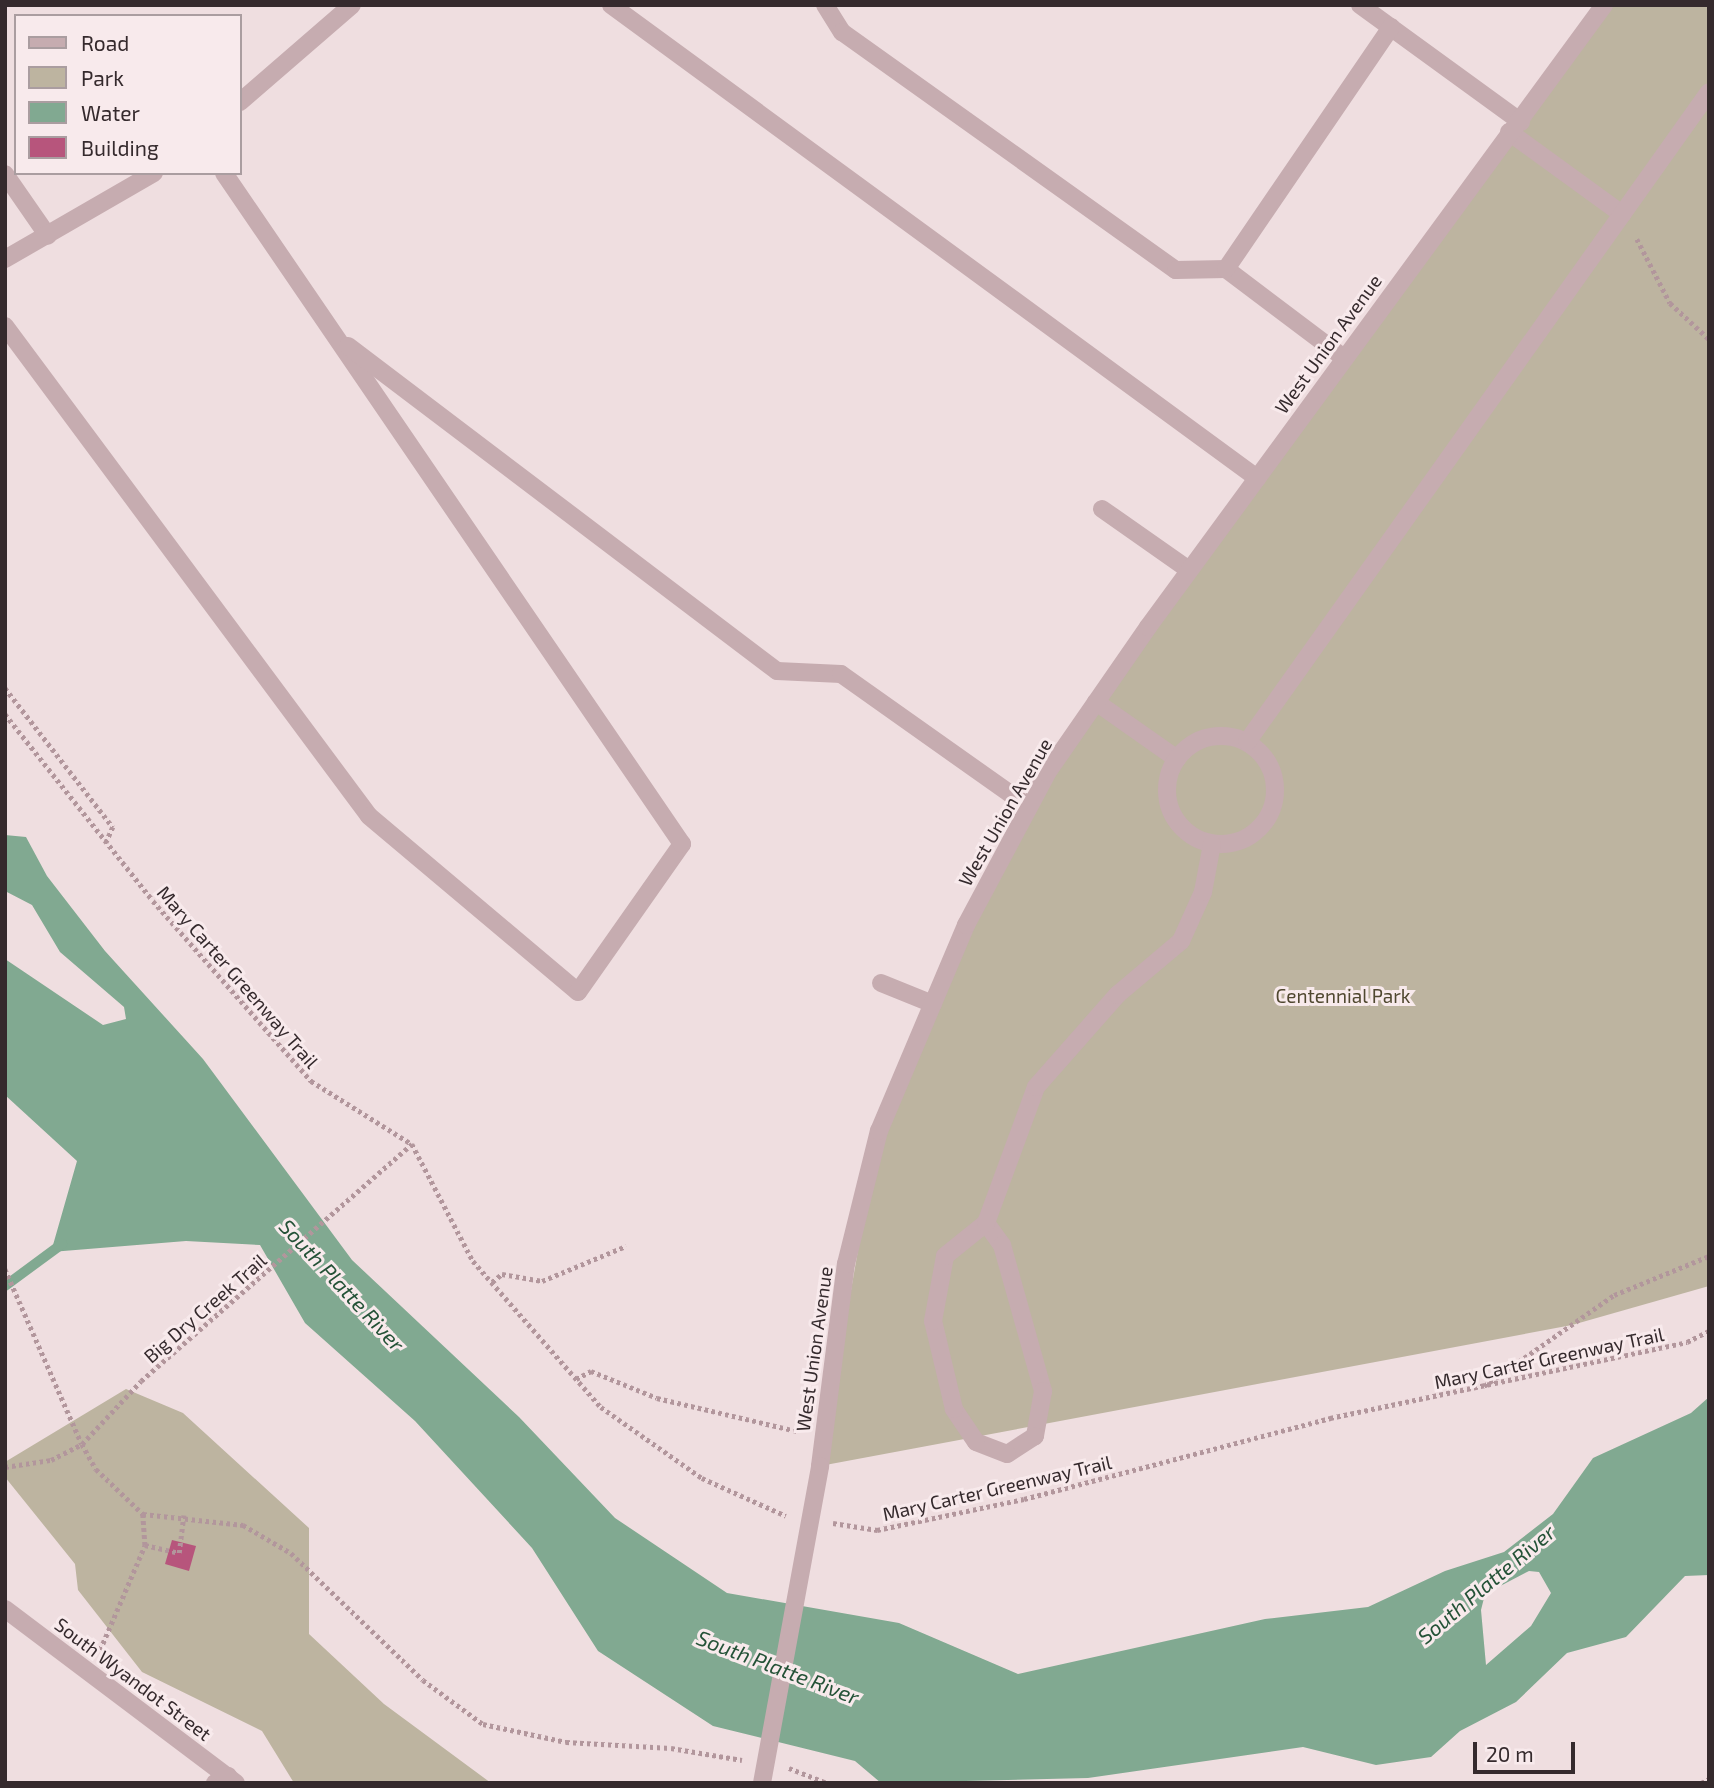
<!DOCTYPE html>
<html>
<head>
<meta charset="utf-8">
<style>
	body { margin:0 }
	#map { position:relative; width:1714px; height:1788px; overflow:hidden; background:#efdee0; font-family:"Exo 2",sans-serif }
	div>[style] { position:absolute }
	[style*='--x'] { left:calc(var(--x)*1px); top:calc(var(--y)*1px); width:calc(var(--w)*1px); rotate:calc(var(--a)*1deg) }
	.green>* { inset:0; background:#bdb4a0 }
	.water>* { inset:0; background:#81a991 }
	.stream>* { height:10px; margin:-5px; padding:0 5px; transform-origin:5px; border-radius:5px; background:#81a991 }
	.building>* { inset:0; background:#b7557c }
	.path>* { height:4.5px; margin-top:-2.25px; transform-origin:0; background:repeating-linear-gradient(90deg,#b2969c 0 3.5px,transparent 0 7px) }
	.service>* { height:18px; margin:-9px; padding:0 9px; transform-origin:9px; border-radius:9px; background:#c6acb0 }
	.service>.ring { margin:-9px; padding:0; box-sizing:content-box; background:none; border:18px solid #c6acb0; border-radius:50% }
	.minor>* { height:18px; margin:-9px; padding:0 9px; transform-origin:9px; border-radius:9px; background:#c6acb0 }
	.tertiary>* { height:18px; margin:-9px; padding:0 9px; transform-origin:9px; border-radius:9px; background:#c6acb0 }
	.tertiary-bridge>* { height:18px; margin:-9px; padding:0 9px; transform-origin:9px; border-radius:9px; background:#c6acb0 }
	span { translate:-50% -50%; white-space:nowrap; text-align:center; line-height:1.15; -webkit-text-stroke:6px #f8eaec; paint-order:stroke }
	.street-label { font-size:19px; color:#352a2d }
	.park-label { font-size:19px; color:#504830 }
	.water-label { font-size:21px; color:#245237; font-style:italic }
	.frame { position:absolute; inset:0; border:7px solid #352a2d; pointer-events:none }
	.legend { position:absolute; left:14px; top:14px; width:228px; height:161px; box-sizing:border-box; background:#f8eaec; border:2px solid #aa9da0; margin:0; padding:9px 12px; list-style:none; font-size:21px; color:#352a2d }
	.legend li { display:flex; align-items:center; gap:14px; height:35px }
	.legend b { width:35px; border:2px solid #aa9da0 }
	.scale { position:absolute; left:1473px; top:1742px; width:102px; height:32px; box-sizing:border-box; border:4px solid #352a2d; border-top:0; padding-left:9px; font-size:21px; line-height:24px; white-space:nowrap; color:#352a2d; -webkit-text-stroke:5px #f8eaec; paint-order:stroke }
</style>
</head>
<body>
<div id="map">
	<div class="green">
		<div style="clip-path:polygon(1604px 5px,1709px 5px,1709px 1286px,1572px 1325px,820px 1466px,879px 1131px,1029px 807px)"></div>
		<div style="clip-path:polygon(126px 1389px,183px 1413px,309px 1528px,309px 1634px,384px 1704px,491px 1783px,294px 1783px,262px 1731px,142px 1672px,78px 1590px,75px 1564px,5px 1477px,5px 1462px)"></div>
	</div>
	<div class="water">
		<div style="clip-path:polygon(evenodd,5px 835px,26px 837px,47px 876px,105px 951px,203px 1059px,352px 1260px,519px 1417px,615px 1518px,727px 1593px,899px 1623px,1018px 1674px,1265px 1619px,1368px 1607px,1445px 1571px,1504px 1552px,1553px 1514px,1593px 1458px,1691px 1413px,1709px 1397px,1709px 1575px,1685px 1576px,1626px 1637px,1567px 1653px,1516px 1702px,1460px 1731px,1431px 1757px,1376px 1765px,1303px 1747px,1088px 1778px,881px 1783px,855px 1761px,713px 1726px,598px 1651px,532px 1548px,415px 1421px,305px 1323px,260px 1245px,186px 1241px,51px 1252px,77px 1161px,5px 1095px,5px 959px,103px 1025px,126px 1019px,124px 1007px,60px 952px,32px 905px,5px 891px,5px 835px,1529px 1571px,1539px 1572px,1551px 1593px,1531px 1626px,1486px 1665px,1481px 1610px,1485px 1594px,1529px 1571px)"></div>
	</div>
	<div class="stream">
		<div style="--x:5;--y:1286;--w:71;--a:-36.4"></div>
	</div>
	<div class="building">
		<div style="clip-path:polygon(172px 1540px,196px 1546px,189px 1571px,165px 1564px)"></div>
	</div>
	<div class="path">
		<div style="--x:1637;--y:239;--w:72;--a:62.7"></div>
		<div style="--x:1670;--y:303;--w:53;--a:42.7"></div>
		<div style="--x:5;--y:688;--w:176;--a:52.2"></div>
		<div style="--x:113;--y:827;--w:17;--a:114"></div>
		<div style="--x:5;--y:714;--w:238;--a:51.6"></div>
		<div style="--x:153;--y:901;--w:240;--a:48.7"></div>
		<div style="--x:311;--y:1081;--w:119;--a:32"></div>
		<div style="--x:412;--y:1144;--w:132;--a:62.5"></div>
		<div style="--x:473;--y:1261;--w:194;--a:48.8"></div>
		<div style="--x:601;--y:1407;--w:123;--a:35.1"></div>
		<div style="--x:702;--y:1478;--w:92;--a:24.3"></div>
		<div style="--x:5;--y:1269;--w:191;--a:66.3"></div>
		<div style="--x:82;--y:1444;--w:29;--a:61"></div>
		<div style="--x:96;--y:1469;--w:65;--a:43.8"></div>
		<div style="--x:143;--y:1514;--w:101;--a:6.3"></div>
		<div style="--x:243;--y:1525;--w:56;--a:30.3"></div>
		<div style="--x:291;--y:1553;--w:183;--a:43.9"></div>
		<div style="--x:423;--y:1680;--w:74;--a:36.3"></div>
		<div style="--x:483;--y:1724;--w:85;--a:12.2"></div>
		<div style="--x:566;--y:1742;--w:105;--a:3.3"></div>
		<div style="--x:671;--y:1748;--w:72;--a:9.6"></div>
		<div style="--x:492;--y:1282;--w:13;--a:-39"></div>
		<div style="--x:502;--y:1274;--w:41;--a:9.9"></div>
		<div style="--x:542;--y:1281;--w:91;--a:-22.6"></div>
		<div style="--x:576;--y:1379;--w:17;--a:-28"></div>
		<div style="--x:591;--y:1371;--w:71;--a:22.2"></div>
		<div style="--x:657;--y:1398;--w:144;--a:13.3"></div>
		<div style="--x:1484;--y:1386;--w:159;--a:-35"></div>
		<div style="--x:1614;--y:1295;--w:103;--a:-22.3"></div>
		<div style="--x:5;--y:1467;--w:47;--a:-8.7"></div>
		<div style="--x:51;--y:1460;--w:35;--a:-27"></div>
		<div style="--x:82;--y:1444;--w:86;--a:-46.9"></div>
		<div style="--x:141;--y:1381;--w:360;--a:-41.2"></div>
		<div style="--x:143;--y:1514;--w:31;--a:86"></div>
		<div style="--x:145;--y:1545;--w:35;--a:13"></div>
		<div style="--x:179;--y:1553;--w:38;--a:-83"></div>
		<div style="--x:833;--y:1523;--w:45;--a:9"></div>
		<div style="--x:877;--y:1530;--w:150;--a:-11.9"></div>
		<div style="--x:1024;--y:1499;--w:317;--a:-14.8"></div>
		<div style="--x:1330;--y:1418;--w:365;--a:-12"></div>
		<div style="--x:1687;--y:1342;--w:25;--a:-27"></div>
		<div style="--x:100;--y:1650;--w:114;--a:-66.8"></div>
		<div style="--x:789;--y:1768;--w:41;--a:21.5"></div>
		<div style="--x:1701;--y:1783;--w:9;--a:-27"></div>
	</div>
	<div class="service">
		<div style="--x:611;--y:5;--w:801;--a:36.21"></div>
		<div style="--x:825;--y:5;--w:32;--a:58"></div>
		<div style="--x:842;--y:32;--w:410;--a:35.5"></div>
		<div style="--x:1176;--y:270;--w:50;--a:-1.1"></div>
		<div style="--x:1226;--y:269;--w:148;--a:37"></div>
		<div style="--x:1360;--y:5;--w:199;--a:36"></div>
		<div style="--x:240;--y:102;--w:148;--a:-40.9"></div>
		<div style="--x:1509;--y:132;--w:140;--a:36"></div>
		<div style="--x:5;--y:174;--w:75;--a:55.3"></div>
		<div style="--x:5;--y:259;--w:172;--a:-30"></div>
		<div style="--x:1226;--y:269;--w:293;--a:-55.7"></div>
		<div style="--x:5;--y:326;--w:610;--a:53.39"></div>
		<div style="--x:369;--y:816;--w:273;--a:40.1"></div>
		<div style="--x:578;--y:992;--w:181;--a:-54.9"></div>
		<div style="--x:682;--y:844;--w:812;--a:-124.32"></div>
		<div style="--x:348;--y:346;--w:538;--a:37.15"></div>
		<div style="--x:777;--y:671;--w:64;--a:2.7"></div>
		<div style="--x:841;--y:674;--w:230;--a:35.3"></div>
		<div style="--x:1102;--y:509;--w:106;--a:35"></div>
		<div style="--x:1096;--y:702;--w:99;--a:35.1"></div>
		<div class="ring" style="left:1167px;top:736px;width:90px;height:90px"></div>
		<div style="--x:1247;--y:742;--w:797;--a:-54.6"></div>
		<div style="--x:881;--y:983;--w:56;--a:22"></div>
		<div style="--x:986;--y:1223;--w:27;--a:54"></div>
		<div style="--x:1002;--y:1245;--w:152;--a:74.3"></div>
		<div style="--x:1043;--y:1391;--w:46;--a:100.1"></div>
		<div style="--x:1035;--y:1436;--w:33;--a:147"></div>
		<div style="--x:1007;--y:1454;--w:33;--a:-159"></div>
		<div style="--x:976;--y:1442;--w:40;--a:-124"></div>
		<div style="--x:954;--y:1409;--w:90;--a:-103.4"></div>
		<div style="--x:933;--y:1321;--w:66;--a:-79.5"></div>
		<div style="--x:945;--y:1256;--w:53;--a:-38.8"></div>
		<div style="--x:986;--y:1223;--w:145;--a:-69.8"></div>
		<div style="--x:1036;--y:1087;--w:123;--a:-48.6"></div>
		<div style="--x:1117;--y:995;--w:84;--a:-40.2"></div>
		<div style="--x:1181;--y:941;--w:54;--a:-65.8"></div>
		<div style="--x:1203;--y:892;--w:49;--a:-79.4"></div>
		<div style="--x:215;--y:1783;--w:15;--a:-28"></div>
	</div>
	<div class="minor">
		<div style="--x:5;--y:1609;--w:289;--a:37"></div>
	</div>
	<div class="tertiary">
		<div style="--x:820;--y:1466;--w:204;--a:-82.7"></div>
		<div style="--x:846;--y:1264;--w:137;--a:-76.1"></div>
		<div style="--x:879;--y:1131;--w:224;--a:-67.1"></div>
		<div style="--x:966;--y:925;--w:172;--a:-61.9"></div>
		<div style="--x:1047;--y:773;--w:178;--a:-55.3"></div>
		<div style="--x:1148;--y:627;--w:771;--a:-53.75"></div>
	</div>
	<div class="tertiary-bridge">
		<div style="--x:762;--y:1783;--w:322;--a:-79.6"></div>
	</div>
	<div class="street-label">
		<span style="left:1328px;top:344px;rotate:-54deg">West Union Avenue</span>
		<span style="left:1005px;top:812px;rotate:-60deg">West Union Avenue</span>
		<span style="left:238px;top:977px;rotate:49deg">Mary Carter Greenway Trail</span>
		<span style="left:205px;top:1308px;rotate:-41deg">Big Dry Creek Trail</span>
		<span style="left:814px;top:1349px;rotate:-82deg">West Union Avenue</span>
		<span style="left:1549px;top:1358px;rotate:-12deg">Mary Carter Greenway Trail</span>
		<span style="left:997px;top:1488px;rotate:-13deg">Mary Carter Greenway Trail</span>
		<span style="left:133px;top:1679px;rotate:37deg">South Wyandot Street</span>
	</div>
	<div class="park-label">
		<span style="left:1343px;top:996px">Centennial Park</span>
	</div>
	<div class="water-label">
		<span style="left:342px;top:1285px;rotate:47deg">South Platte River</span>
		<span style="left:1486px;top:1584px;rotate:-40deg">South Platte River</span>
		<span style="left:778px;top:1667px;rotate:21deg">South Platte River</span>
	</div>
	<div class="frame"></div>
	<ul class="legend">
	<li><b style="height:9px;background:#c6acb0"></b>Road</li>
	<li><b style="height:19px;background:#bdb4a0"></b>Park</li>
	<li><b style="height:19px;background:#81a991"></b>Water</li>
	<li><b style="height:19px;background:#b7557c"></b>Building</li>
	</ul>
	<div class="scale">20 m</div>
</div>
</body>
</html>
